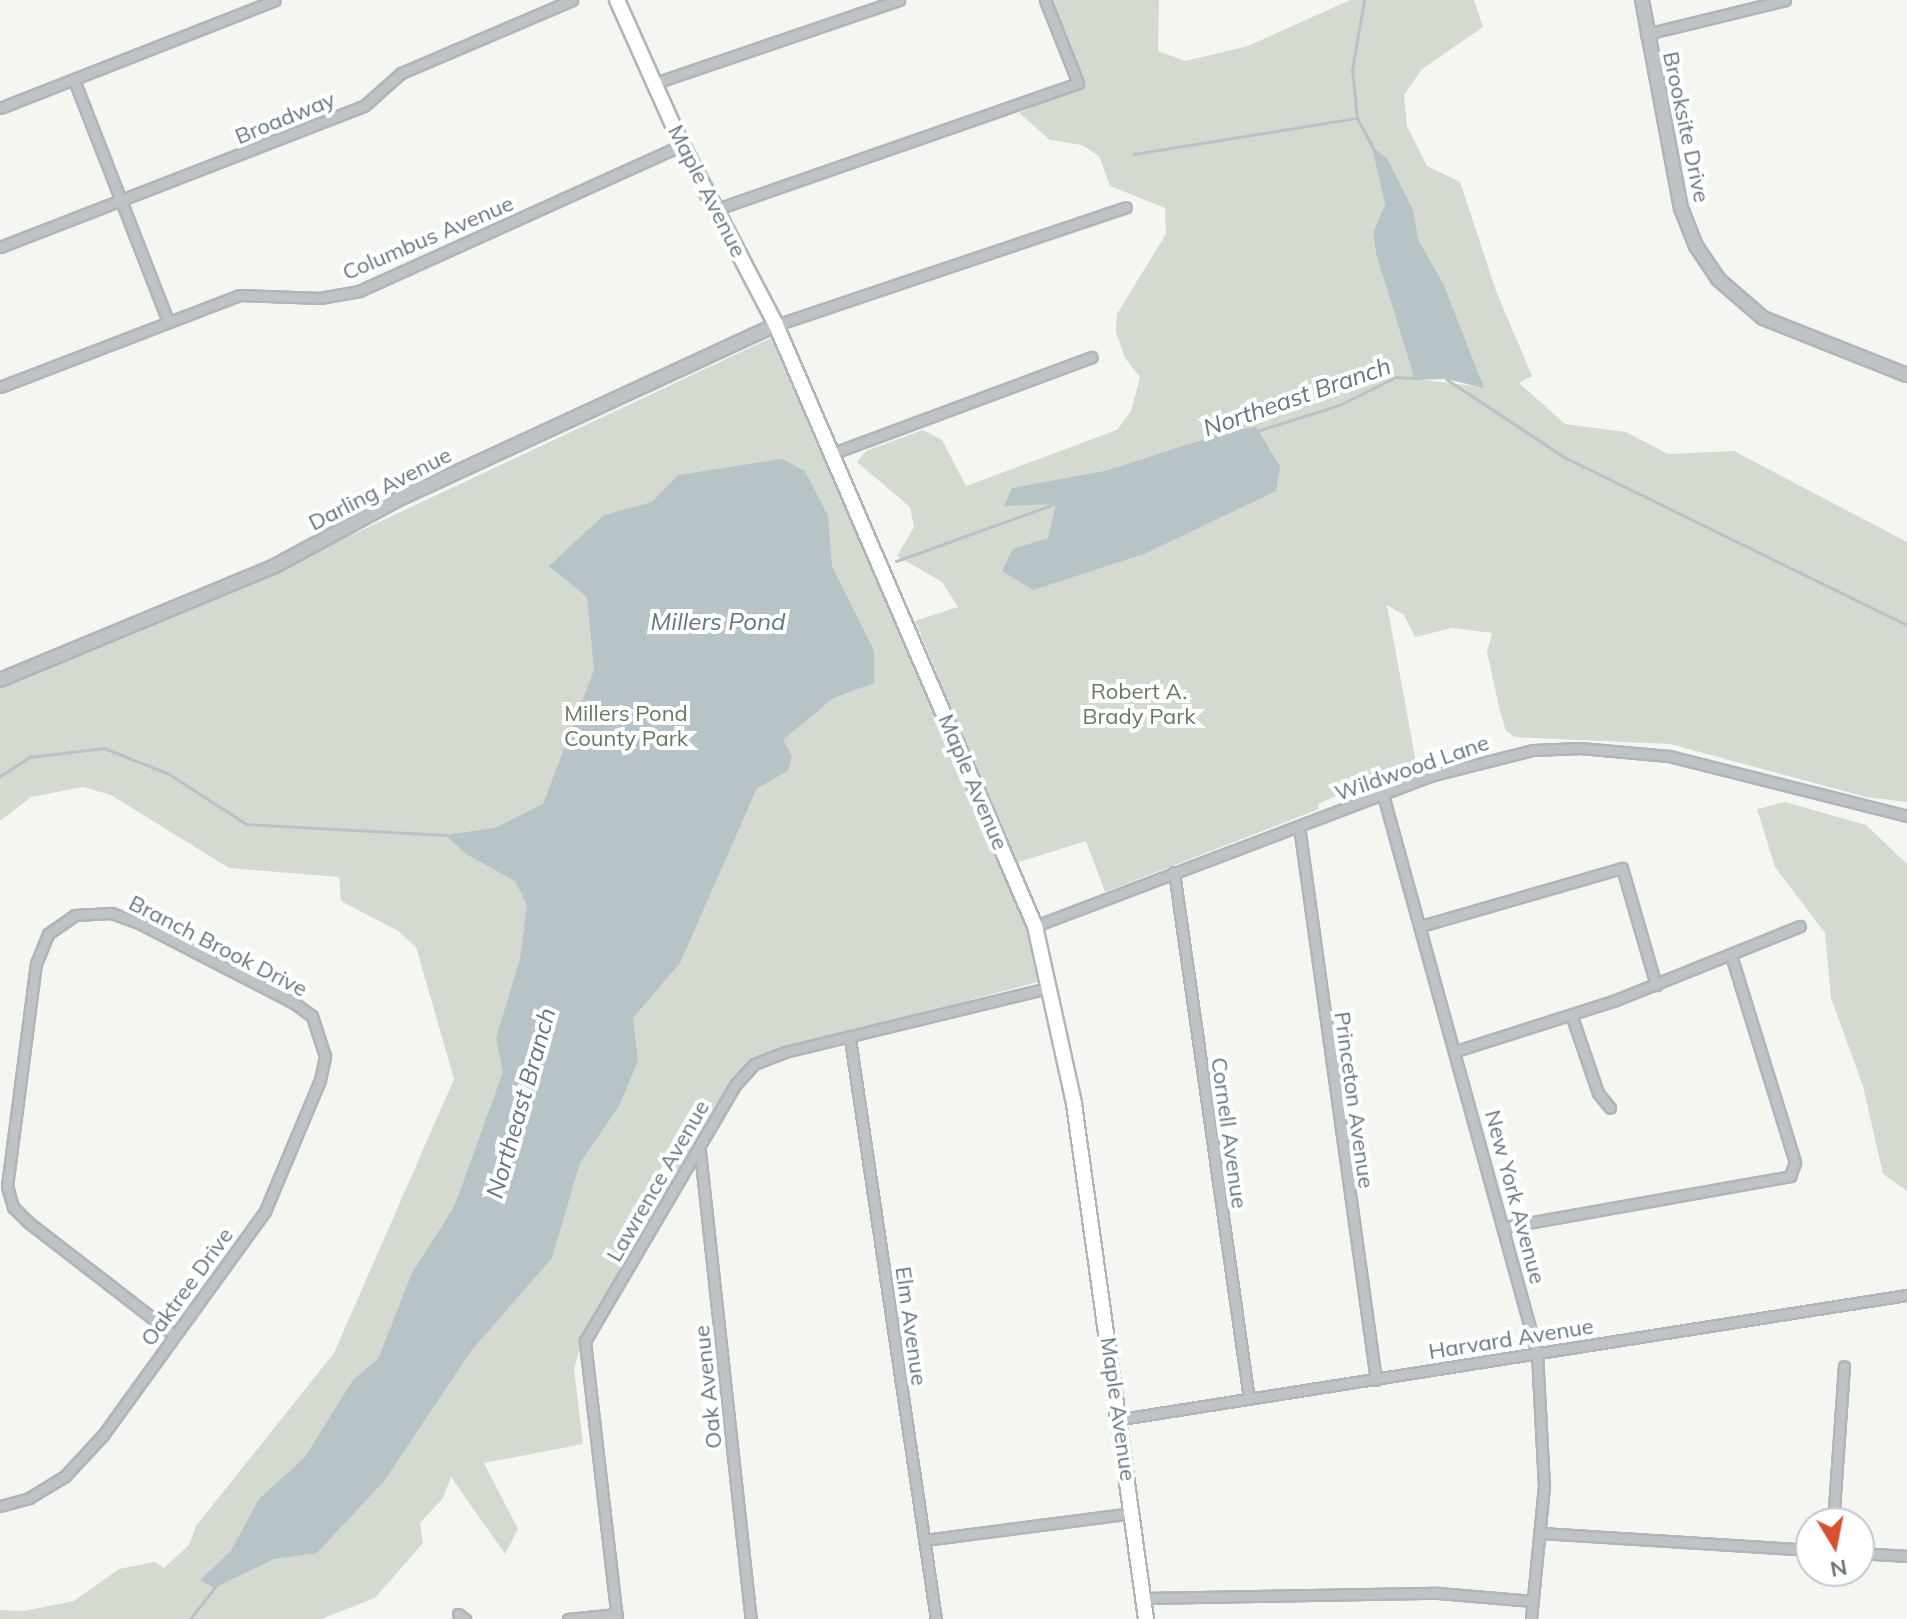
<!DOCTYPE html>
<html>
<head>
<meta charset="utf-8">
<style>
	body { margin:0 }
	#map { position:relative; width:1907px; height:1619px; overflow:hidden; background:#f5f5f2; font-family:Mulish,sans-serif }
	div>[style] { position:absolute }
	[style*='--x'] { left:calc(var(--x)*1px); top:calc(var(--y)*1px); width:calc(var(--w)*1px); rotate:calc(var(--a)*1deg) }
	.green>* { inset:0; background:#d5dad1 }
	.water>* { inset:0; background:#b7c3c7 }
	.stream>* { height:3px; margin:-1.5px; padding:0 1.5px; transform-origin:1.5px; border-radius:1.5px; background:#b7c3c7 }
	.roads { filter:drop-shadow(2px 0 #afb5b9) drop-shadow(-2px 0 #afb5b9) drop-shadow(0 2px #afb5b9) drop-shadow(0 -2px #afb5b9) }
	.minor>* { height:9px; margin:-4.5px; padding:0 4.5px; transform-origin:4.5px; border-radius:4.5px; background:#bfc3c6 }
	.tertiary>* { height:12px; margin:-6px; padding:0 6px; transform-origin:6px; border-radius:6px; background:#bfc3c6 }
	.secondary>* { height:14px; margin:-7px; padding:0 7px; transform-origin:7px; border-radius:7px; background:#fff }
	span { translate:-50% -50%; white-space:nowrap; text-align:center; line-height:1.15; -webkit-text-stroke:8px #fff; paint-order:stroke }
	.street-label { font-size:22px; color:#667681 }
	.park-label { font-size:22px; color:#697964 }
	.water-label { font-size:24px; color:#62777e; font-style:italic }
	.north { position:absolute; left:1795px; top:1507px; width:80px; height:80px; box-sizing:border-box; background:#fff; border:2px solid #c2c8cd; border-radius:50%; rotate:170deg; font-size:22px; font-weight:700; line-height:32px; text-align:center; color:#667681 }
	.north::after { content:''; display:block; margin:auto; width:28px; height:36px; background:#d9502e; clip-path:polygon(50% 0,100% 100%,50% 72%,0 100%) }
</style>
</head>
<body>
<div id="map">
	<div class="green">
		<div style="clip-path:polygon(evenodd,1050px 0,1159px 0,1158px 51px,1185px 61px,1248px 46px,1350px 0,1474px 0,1483px 27px,1422px 69px,1404px 95px,1407px 126px,1427px 166px,1460px 182px,1496px 291px,1532px 376px,1519px 383px,1565px 424px,1626px 432px,1668px 454px,1734px 451px,1907px 542px,1907px 802px,1866px 797px,1670px 744px,1515px 737px,1506px 731px,1500px 711px,1487px 652px,1492px 633px,1452px 628px,1415px 637px,1404px 615px,1387px 605px,1416px 762px,1318px 804px,1319px 809px,1105px 892px,1086px 841px,1016px 863px,915px 621px,958px 607px,942px 582px,897px 556px,914px 527px,910px 507px,857px 462px,866px 451px,923px 430px,942px 440px,966px 486px,1117px 430px,1131px 411px,1140px 377px,1125px 358px,1116px 332px,1117px 314px,1166px 234px,1165px 208px,1110px 186px,1099px 156px,1082px 145px,1050px 140px,1019px 113px,1086px 85px,1050px 0,1373px 148px,1413px 210px,1419px 241px,1444px 285px,1483px 387px,1415px 379px,1376px 254px,1373px 233px,1385px 204px,1373px 148px)"></div>
		<div style="clip-path:polygon(771px 338px,1027px 926px,1038px 982px,751px 1058px,731px 1081px,584px 1334px,574px 1369px,583px 1444px,484px 1463px,518px 1529px,505px 1554px,451px 1477px,443px 1498px,420px 1523px,423px 1543px,375px 1598px,321px 1619px,0 1619px,0 1610px,24px 1611px,74px 1601px,119px 1569px,155px 1562px,164px 1568px,189px 1545px,196px 1526px,334px 1353px,454px 1079px,416px 947px,398px 931px,341px 901px,339px 877px,229px 868px,111px 795px,83px 787px,31px 797px,0 821px,0 688px,275px 571px)"></div>
		<div style="clip-path:polygon(1785px 802px,1866px 825px,1907px 864px,1907px 1191px,1883px 1174px,1863px 1086px,1831px 998px,1825px 933px,1775px 867px,1757px 809px)"></div>
	</div>
	<div class="water">
		<div style="clip-path:polygon(1372px 147px,1387px 158px,1413px 210px,1419px 241px,1444px 285px,1484px 388px,1446px 379px,1415px 380px,1376px 254px,1373px 233px,1385px 204px)"></div>
		<div style="clip-path:polygon(1256px 427px,1280px 466px,1276px 491px,1144px 554px,1033px 590px,1002px 571px,1013px 549px,1048px 538px,1056px 504px,1004px 506px,1012px 488px,1105px 471px,1233px 430px)"></div>
		<div style="clip-path:polygon(782px 459px,805px 471px,828px 516px,832px 566px,874px 651px,874px 683px,833px 698px,783px 740px,792px 756px,788px 771px,757px 788px,680px 963px,633px 1018px,638px 1061px,619px 1106px,580px 1163px,552px 1258px,471px 1351px,384px 1481px,317px 1553px,274px 1559px,214px 1588px,200px 1580px,230px 1552px,259px 1499px,305px 1457px,353px 1380px,378px 1359px,412px 1273px,454px 1207px,503px 1072px,496px 1038px,520px 959px,527px 905px,515px 881px,466px 854px,445px 835px,495px 828px,543px 804px,594px 670px,587px 597px,549px 566px,604px 515px,652px 502px,678px 475px)"></div>
	</div>
	<div class="stream">
		<div style="--x:1357;--y:118;--w:48;--a:-95.9"></div>
		<div style="--x:1352;--y:70;--w:71;--a:-80.3"></div>
		<div style="--x:1134;--y:154;--w:226;--a:-9.2"></div>
		<div style="--x:1357;--y:118;--w:34;--a:62"></div>
		<div style="--x:1446;--y:379;--w:141;--a:33.5"></div>
		<div style="--x:1564;--y:457;--w:382;--a:26.1"></div>
		<div style="--x:1257;--y:431;--w:86;--a:-17.6"></div>
		<div style="--x:1339;--y:405;--w:64;--a:-26.2"></div>
		<div style="--x:1396;--y:377;--w:22;--a:3"></div>
		<div style="--x:896;--y:561;--w:171;--a:-19.8"></div>
		<div style="--x:0;--y:776;--w:35;--a:-33"></div>
		<div style="--x:29;--y:757;--w:76;--a:-6.8"></div>
		<div style="--x:104;--y:748;--w:70;--a:21.8"></div>
		<div style="--x:169;--y:774;--w:92;--a:33"></div>
		<div style="--x:246;--y:824;--w:199;--a:3.2"></div>
		<div style="--x:190;--y:1619;--w:41;--a:-52"></div>
	</div>
	<div class="roads">
		<div class="minor">
			<div style="--x:1646;--y:34;--w:143;--a:-13.7"></div>
			<div style="--x:74;--y:80;--w:259;--a:68.7"></div>
			<div style="--x:652;--y:84;--w:261;--a:-18.8"></div>
			<div style="--x:0;--y:108;--w:295;--a:-21.4"></div>
			<div style="--x:717;--y:209;--w:382;--a:-19.2"></div>
			<div style="--x:1078;--y:83;--w:89;--a:-111.7"></div>
			<div style="--x:0;--y:247;--w:390;--a:-21.2"></div>
			<div style="--x:364;--y:106;--w:50;--a:-41.7"></div>
			<div style="--x:401;--y:73;--w:186;--a:-23.1"></div>
			<div style="--x:776;--y:325;--w:369;--a:-18.6"></div>
			<div style="--x:0;--y:387;--w:257;--a:-21"></div>
			<div style="--x:240;--y:295;--w:80;--a:2.1"></div>
			<div style="--x:320;--y:298;--w:40;--a:-10"></div>
			<div style="--x:359;--y:291;--w:354;--a:-24.3"></div>
			<div style="--x:831;--y:454;--w:278;--a:-20.4"></div>
			<div style="--x:1383;--y:795;--w:579;--a:74.57"></div>
			<div style="--x:1537;--y:1353;--w:133;--a:87"></div>
			<div style="--x:1544;--y:1486;--w:134;--a:95.6"></div>
			<div style="--x:1299;--y:826;--w:559;--a:82.09"></div>
			<div style="--x:1174;--y:872;--w:532;--a:81.9"></div>
			<div style="--x:1035;--y:926;--w:423;--a:-20.8"></div>
			<div style="--x:1430;--y:776;--w:106;--a:-14.2"></div>
			<div style="--x:1533;--y:750;--w:47;--a:-2.4"></div>
			<div style="--x:1580;--y:748;--w:89;--a:5.1"></div>
			<div style="--x:1669;--y:756;--w:245;--a:14.1"></div>
			<div style="--x:1421;--y:926;--w:209;--a:-16.1"></div>
			<div style="--x:1622;--y:868;--w:122;--a:73.8"></div>
			<div style="--x:1572;--y:1017;--w:80;--a:71.1"></div>
			<div style="--x:1598;--y:1093;--w:19;--a:51"></div>
			<div style="--x:850;--y:1039;--w:586;--a:81.57"></div>
			<div style="--x:1456;--y:1051;--w:168;--a:-17.7"></div>
			<div style="--x:1616;--y:1000;--w:198;--a:-21.9"></div>
			<div style="--x:700;--y:1152;--w:470;--a:83.8"></div>
			<div style="--x:1505;--y:1227;--w:290;--a:-10.1"></div>
			<div style="--x:1790;--y:1176;--w:15;--a:-70"></div>
			<div style="--x:1795;--y:1162;--w:217;--a:-107.2"></div>
			<div style="--x:1121;--y:1419;--w:796;--a:-8.97"></div>
			<div style="--x:0;--y:1506;--w:30;--a:-15"></div>
			<div style="--x:29;--y:1498;--w:42;--a:-31.4"></div>
			<div style="--x:65;--y:1476;--w:56;--a:-47.2"></div>
			<div style="--x:103;--y:1435;--w:276;--a:-54.1"></div>
			<div style="--x:265;--y:1211;--w:142;--a:-67.2"></div>
			<div style="--x:320;--y:1080;--w:25;--a:-78"></div>
			<div style="--x:325;--y:1056;--w:42;--a:-108"></div>
			<div style="--x:312;--y:1016;--w:22;--a:-144"></div>
			<div style="--x:294;--y:1003;--w:174;--a:-152.7"></div>
			<div style="--x:139;--y:923;--w:30;--a:-160"></div>
			<div style="--x:111;--y:913;--w:36;--a:177"></div>
			<div style="--x:75;--y:915;--w:33;--a:145"></div>
			<div style="--x:48;--y:934;--w:31;--a:112"></div>
			<div style="--x:36;--y:963;--w:225;--a:97.4"></div>
			<div style="--x:7;--y:1186;--w:22;--a:74"></div>
			<div style="--x:13;--y:1207;--w:21;--a:45"></div>
			<div style="--x:28;--y:1222;--w:185;--a:37.7"></div>
			<div style="--x:1833;--y:1523;--w:157;--a:-86"></div>
			<div style="--x:1541;--y:1533;--w:271;--a:3.6"></div>
			<div style="--x:925;--y:1540;--w:209;--a:-7.4"></div>
			<div style="--x:1859;--y:1553;--w:48;--a:3.6"></div>
			<div style="--x:1144;--y:1598;--w:294;--a:-1"></div>
			<div style="--x:1438;--y:1593;--w:95;--a:4.8"></div>
			<div style="--x:458;--y:1614;--w:9;--a:36"></div>
			<div style="--x:568;--y:1619;--w:49;--a:-5.8"></div>
			<div style="--x:617;--y:1619;--w:280;--a:-96.6"></div>
			<div style="--x:585;--y:1341;--w:298;--a:-59.6"></div>
			<div style="--x:736;--y:1084;--w:27;--a:-48"></div>
			<div style="--x:754;--y:1064;--w:33;--a:-21"></div>
			<div style="--x:785;--y:1052;--w:271;--a:-13.7"></div>
		</div>
		<div class="tertiary">
			<div style="--x:1642;--y:0;--w:212;--a:79.4"></div>
			<div style="--x:1681;--y:208;--w:41;--a:68.5"></div>
			<div style="--x:1696;--y:246;--w:40;--a:56"></div>
			<div style="--x:1718;--y:279;--w:60;--a:40.9"></div>
			<div style="--x:1763;--y:318;--w:155;--a:21.6"></div>
			<div style="--x:0;--y:680;--w:295;--a:-22.5"></div>
			<div style="--x:273;--y:567;--w:143;--a:-28.4"></div>
			<div style="--x:399;--y:499;--w:415;--a:-24.8"></div>
		</div>
		<div class="secondary">
			<div style="--x:617;--y:0;--w:159;--a:65.9"></div>
			<div style="--x:682;--y:145;--w:203;--a:62.4"></div>
			<div style="--x:776;--y:325;--w:654;--a:66.69"></div>
			<div style="--x:1035;--y:926;--w:182;--a:77.6"></div>
			<div style="--x:1074;--y:1104;--w:520;--a:82.04"></div>
		</div>
	</div>
	<div class="street-label">
		<span style="left:285px;top:118px;rotate:-22deg">Broadway</span>
		<span style="left:1686px;top:127px;rotate:78deg">Brooksite Drive</span>
		<span style="left:707px;top:191px;rotate:63deg">Maple Avenue</span>
		<span style="left:428px;top:238px;rotate:-23deg">Columbus Avenue</span>
		<span style="left:380px;top:489px;rotate:-27deg">Darling Avenue</span>
		<span style="left:1412px;top:768px;rotate:-19deg">Wildwood Lane</span>
		<span style="left:973px;top:782px;rotate:67deg">Maple Avenue</span>
		<span style="left:218px;top:946px;rotate:27deg">Branch Brook Drive</span>
		<span style="left:1354px;top:1100px;rotate:82deg">Princeton Avenue</span>
		<span style="left:1229px;top:1133px;rotate:82deg">Cornell Avenue</span>
		<span style="left:658px;top:1181px;rotate:-60deg">Lawrence Avenue</span>
		<span style="left:1515px;top:1197px;rotate:75deg">New York Avenue</span>
		<span style="left:187px;top:1287px;rotate:-54deg">Oaktree Drive</span>
		<span style="left:911px;top:1326px;rotate:82deg">Elm Avenue</span>
		<span style="left:1511px;top:1339px;rotate:-9deg">Harvard Avenue</span>
		<span style="left:708px;top:1387px;rotate:-96deg">Oak Avenue</span>
		<span style="left:1118px;top:1409px;rotate:82deg">Maple Avenue</span>
	</div>
	<div class="park-label">
		<span style="left:1139px;top:704px">Robert A.<br>Brady Park</span>
		<span style="left:626px;top:726px">Millers Pond<br>County Park</span>
	</div>
	<div class="water-label">
		<span style="left:1297px;top:397px;rotate:-19deg">Northeast Branch</span>
		<span style="left:718px;top:622px">Millers Pond</span>
		<span style="left:521px;top:1103px;rotate:-74deg">Northeast Branch</span>
	</div>
	<div class="north">N</div>
</div>
</body>
</html>
